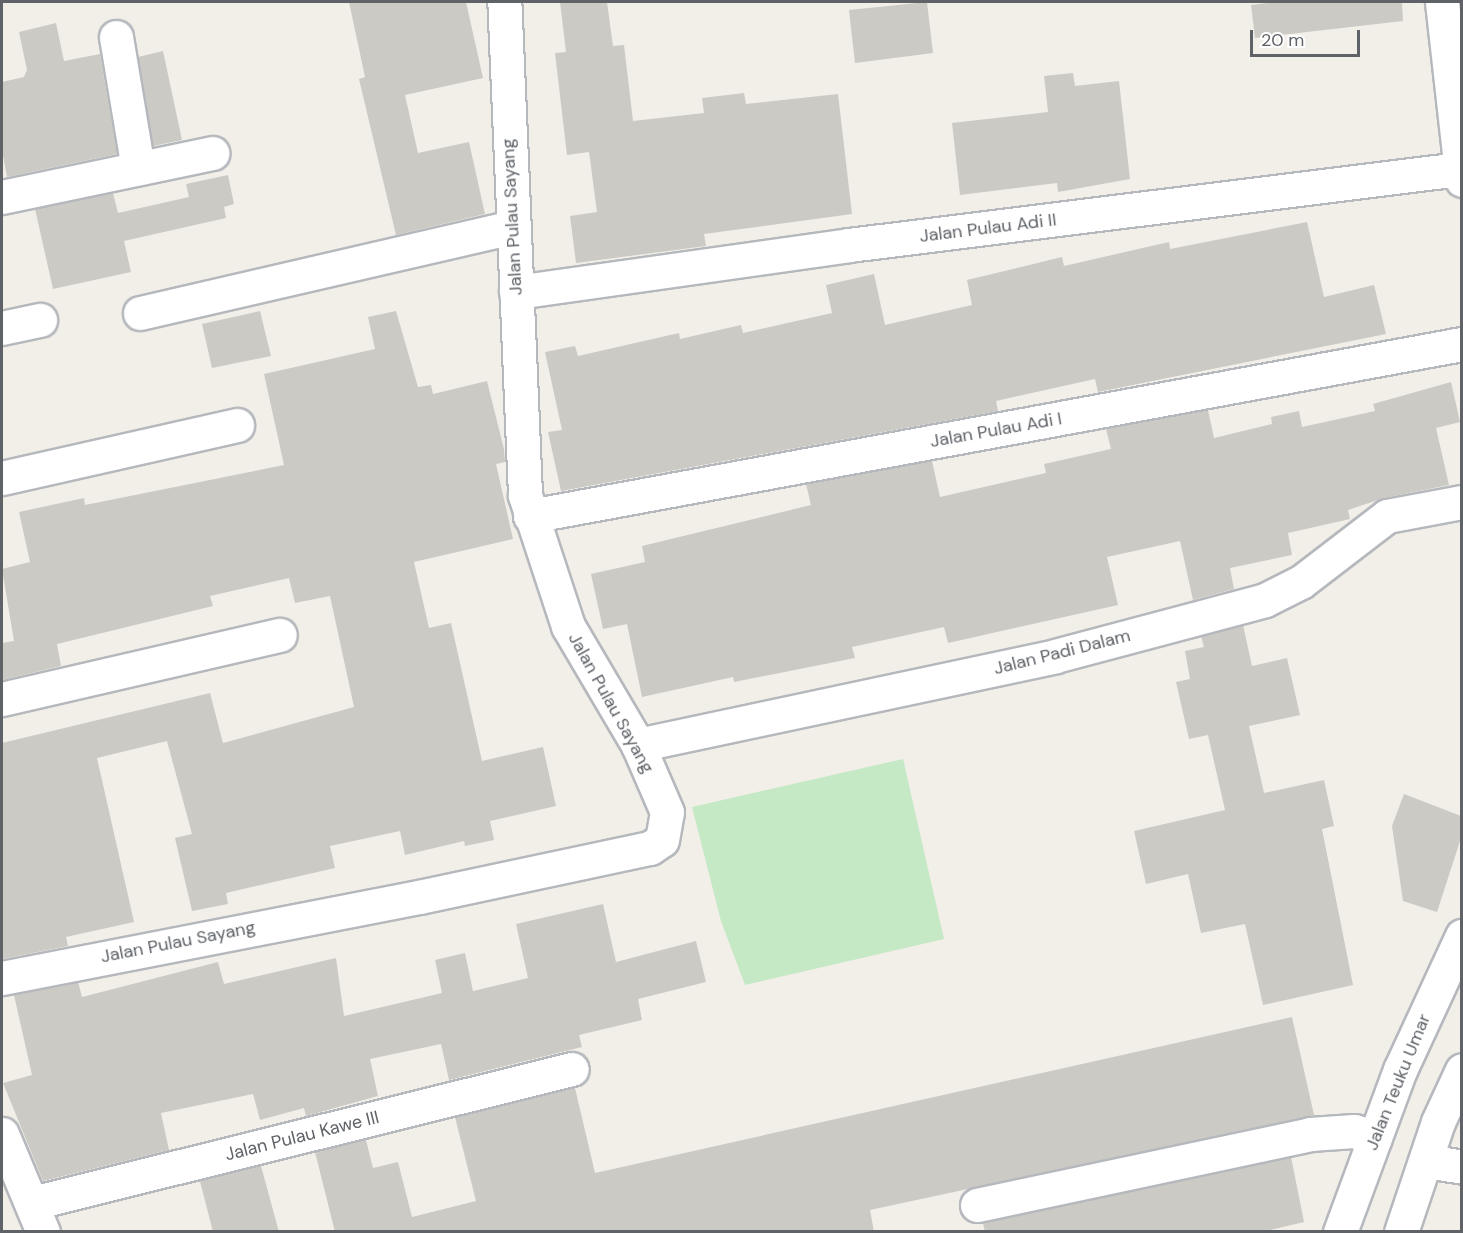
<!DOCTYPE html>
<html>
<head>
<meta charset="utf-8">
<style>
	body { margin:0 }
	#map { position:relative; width:1463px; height:1233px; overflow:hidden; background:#f1efe8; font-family:"DM Sans",sans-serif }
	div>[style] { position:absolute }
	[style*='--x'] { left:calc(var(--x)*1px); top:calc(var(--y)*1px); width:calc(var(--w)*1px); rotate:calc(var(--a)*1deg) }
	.green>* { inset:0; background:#c5e8c5 }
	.building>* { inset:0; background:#cccac5 }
	.roads { filter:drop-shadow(2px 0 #b5b8bc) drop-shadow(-2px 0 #b5b8bc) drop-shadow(0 2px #b5b8bc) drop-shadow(0 -2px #b5b8bc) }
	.minor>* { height:33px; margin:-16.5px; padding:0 16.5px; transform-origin:16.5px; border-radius:16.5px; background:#fff }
	.tertiary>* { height:33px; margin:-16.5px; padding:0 16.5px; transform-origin:16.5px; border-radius:16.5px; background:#fff }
	.secondary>* { height:33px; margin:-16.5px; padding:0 16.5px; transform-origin:16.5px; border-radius:16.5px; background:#fff }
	span { translate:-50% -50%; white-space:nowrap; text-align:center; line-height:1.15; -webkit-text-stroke:6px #fff; paint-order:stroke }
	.street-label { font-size:18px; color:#5f6368 }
	.frame { position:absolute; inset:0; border:3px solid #5f6368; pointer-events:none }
	.scale { position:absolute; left:1250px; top:30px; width:110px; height:27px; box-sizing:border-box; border:3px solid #5f6368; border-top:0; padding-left:8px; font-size:18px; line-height:21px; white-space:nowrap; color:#5f6368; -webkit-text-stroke:4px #fff; paint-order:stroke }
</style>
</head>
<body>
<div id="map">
	<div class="green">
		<div style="clip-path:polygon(903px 759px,944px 939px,745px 985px,721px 921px,692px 807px)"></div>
	</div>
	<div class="building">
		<div style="clip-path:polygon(349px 2px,466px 2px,483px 78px,405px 95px,418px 153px,469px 142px,485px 214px,396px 235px,359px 79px,365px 77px)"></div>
		<div style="clip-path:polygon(560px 2px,607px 2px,613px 46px,624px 45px,633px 121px,704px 113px,702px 98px,744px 93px,746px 104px,838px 94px,852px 214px,704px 234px,706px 246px,576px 263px,570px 216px,597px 212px,589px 152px,567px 155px,555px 53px,566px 52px)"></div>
		<div style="clip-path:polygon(927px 2px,933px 53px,855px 63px,849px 10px)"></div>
		<div style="clip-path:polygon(1277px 2px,1402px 2px,1403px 21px,1255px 38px,1251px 5px)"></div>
		<div style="clip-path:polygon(56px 23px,64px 61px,100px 54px,117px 154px,7px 177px,2px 150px,2px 82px,24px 77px,27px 70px,19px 32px)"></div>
		<div style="clip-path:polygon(163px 51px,182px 140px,153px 146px,138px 57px)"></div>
		<div style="clip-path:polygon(1073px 73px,1075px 86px,1119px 81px,1130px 179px,1058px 192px,1057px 183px,960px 195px,952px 123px,1048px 112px,1044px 76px)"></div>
		<div style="clip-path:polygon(228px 175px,234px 204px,224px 207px,226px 218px,124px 241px,131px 272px,53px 289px,35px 209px,113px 193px,118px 213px,189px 197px,186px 184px)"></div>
		<div style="clip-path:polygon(1307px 222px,1324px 297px,1374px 285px,1386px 334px,1098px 392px,1095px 379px,996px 401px,998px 411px,561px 491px,548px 432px,562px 430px,545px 352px,575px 346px,578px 356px,679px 333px,680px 339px,741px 325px,743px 333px,832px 313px,826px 285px,874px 274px,885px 325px,972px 305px,967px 280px,1062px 257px,1064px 266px,1169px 242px,1170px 249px)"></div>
		<div style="clip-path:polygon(260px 311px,271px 356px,212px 368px,202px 324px)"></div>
		<div style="clip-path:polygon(396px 311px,418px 387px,431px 385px,433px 394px,487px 381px,504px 449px,505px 462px,496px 464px,513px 539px,414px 562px,429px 628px,451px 623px,482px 761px,543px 747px,556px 806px,490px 821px,494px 840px,465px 846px,464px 841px,405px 855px,400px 831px,330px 846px,335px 868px,226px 893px,228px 904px,192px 911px,175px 838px,192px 834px,167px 741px,97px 758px,134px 922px,66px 937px,68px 946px,2px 959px,2px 743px,210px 693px,223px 743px,354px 707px,330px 596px,295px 603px,289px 578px,210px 596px,213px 606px,57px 644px,61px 666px,2px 680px,2px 643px,14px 641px,2px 569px,30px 562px,19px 512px,84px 498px,85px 505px,284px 465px,264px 374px,375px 349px,368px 317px)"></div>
		<div style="clip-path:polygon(1451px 382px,1460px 422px,1436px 428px,1449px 485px,1384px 498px,1348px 510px,1350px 519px,1288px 533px,1292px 555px,1230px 568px,1234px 589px,1193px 600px,1180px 541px,1107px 557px,1118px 605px,948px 643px,944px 627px,852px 647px,855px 658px,734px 682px,733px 677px,642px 697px,627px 624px,603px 629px,591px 574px,645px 562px,642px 546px,811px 505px,806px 484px,932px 461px,940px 497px,1046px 473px,1044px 464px,1111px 449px,1106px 429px,1208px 410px,1214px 438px,1272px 424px,1271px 417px,1299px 411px,1302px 427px,1375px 411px,1373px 404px)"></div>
		<div style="clip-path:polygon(1243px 625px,1252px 666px,1287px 658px,1300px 715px,1249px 726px,1264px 793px,1324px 780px,1334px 826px,1322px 829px,1353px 985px,1263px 1005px,1245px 924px,1201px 933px,1188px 874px,1146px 884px,1134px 831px,1225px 810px,1208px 735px,1189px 739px,1176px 682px,1190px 679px,1185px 651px,1204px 647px,1201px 636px)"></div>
		<div style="clip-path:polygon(1404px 794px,1461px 816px,1461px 838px,1437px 912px,1403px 901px,1392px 826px)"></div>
		<div style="clip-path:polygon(603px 904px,616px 962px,696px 941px,706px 982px,638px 999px,642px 1020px,579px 1035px,582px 1047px,449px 1080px,441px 1044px,370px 1059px,378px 1096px,306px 1116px,304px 1108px,260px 1120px,253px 1094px,161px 1113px,169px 1150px,43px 1181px,3px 1083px,32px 1075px,14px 995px,78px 982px,82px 997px,218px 962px,224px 984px,336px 958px,344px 1016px,442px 993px,435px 960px,465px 953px,473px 991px,528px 978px,516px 924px)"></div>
		<div style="clip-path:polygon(1292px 1017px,1314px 1115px,870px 1210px,874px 1232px,335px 1232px,315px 1152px,366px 1140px,373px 1168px,398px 1162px,412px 1217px,476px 1201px,455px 1117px,575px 1088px,595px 1173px)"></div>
		<div style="clip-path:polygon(1291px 1157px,1304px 1222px,1262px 1232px,985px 1232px,983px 1223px)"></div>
		<div style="clip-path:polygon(261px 1166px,279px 1232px,213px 1232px,200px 1181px)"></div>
	</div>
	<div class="roads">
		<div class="minor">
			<div style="--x:1442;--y:2;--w:179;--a:83.6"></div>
			<div style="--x:116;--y:37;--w:133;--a:80.5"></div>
			<div style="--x:2;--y:197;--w:215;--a:-11.8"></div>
			<div style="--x:516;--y:292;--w:336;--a:-8"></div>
			<div style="--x:849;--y:245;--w:615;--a:-7.1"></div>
			<div style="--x:140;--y:313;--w:382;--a:-13"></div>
			<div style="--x:2;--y:328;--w:39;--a:-12"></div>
			<div style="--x:2;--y:478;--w:241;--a:-12.7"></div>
			<div style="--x:530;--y:516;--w:948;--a:-10.46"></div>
			<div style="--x:2;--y:699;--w:285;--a:-13"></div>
			<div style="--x:638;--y:745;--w:426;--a:-12"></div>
			<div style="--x:1055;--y:656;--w:217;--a:-14.9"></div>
			<div style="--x:1265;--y:600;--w:40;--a:-26.6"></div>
			<div style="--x:1301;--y:582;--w:108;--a:-37.5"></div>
			<div style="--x:1387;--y:516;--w:76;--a:-10.6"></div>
			<div style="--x:2;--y:978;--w:425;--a:-11"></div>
			<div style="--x:419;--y:897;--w:236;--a:-12"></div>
			<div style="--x:650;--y:848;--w:14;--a:-34"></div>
			<div style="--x:662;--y:840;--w:28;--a:-80"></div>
			<div style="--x:667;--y:812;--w:73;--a:-113.4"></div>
			<div style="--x:638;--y:745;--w:138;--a:-120.5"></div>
			<div style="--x:568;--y:626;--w:138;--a:-108.2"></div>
			<div style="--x:525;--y:495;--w:493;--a:-92.4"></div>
			<div style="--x:1426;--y:1161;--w:36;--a:9"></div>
			<div style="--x:32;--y:1203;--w:556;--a:-13.94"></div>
			<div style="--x:977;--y:1205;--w:340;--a:-12"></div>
			<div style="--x:1310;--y:1134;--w:44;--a:-3.9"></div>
			<div style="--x:1354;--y:1131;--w:22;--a:18"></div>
		</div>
		<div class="tertiary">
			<div style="--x:2;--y:1134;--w:106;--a:67.3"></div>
		</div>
		<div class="secondary">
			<div style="--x:1340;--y:1232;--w:173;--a:-69.7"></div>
			<div style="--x:1400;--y:1070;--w:148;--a:-65.2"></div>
			<div style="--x:1401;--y:1232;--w:116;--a:-71.4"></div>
			<div style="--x:1438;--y:1122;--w:57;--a:-65.2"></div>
		</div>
	</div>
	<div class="street-label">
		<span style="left:512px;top:217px;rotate:-93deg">Jalan Pulau Sayang</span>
		<span style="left:988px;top:228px;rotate:-7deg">Jalan Pulau Adi II</span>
		<span style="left:996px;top:430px;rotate:-10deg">Jalan Pulau Adi I</span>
		<span style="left:1062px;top:652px;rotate:-14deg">Jalan Padi Dalam</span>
		<span style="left:611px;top:703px;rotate:61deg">Jalan Pulau Sayang</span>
		<span style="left:178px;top:942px;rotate:-11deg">Jalan Pulau Sayang</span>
		<span style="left:1398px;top:1082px;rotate:-68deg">Jalan Teuku Umar</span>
		<span style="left:302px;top:1136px;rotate:-14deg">Jalan Pulau Kawe III</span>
	</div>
	<div class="frame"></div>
	<div class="scale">20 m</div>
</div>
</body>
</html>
